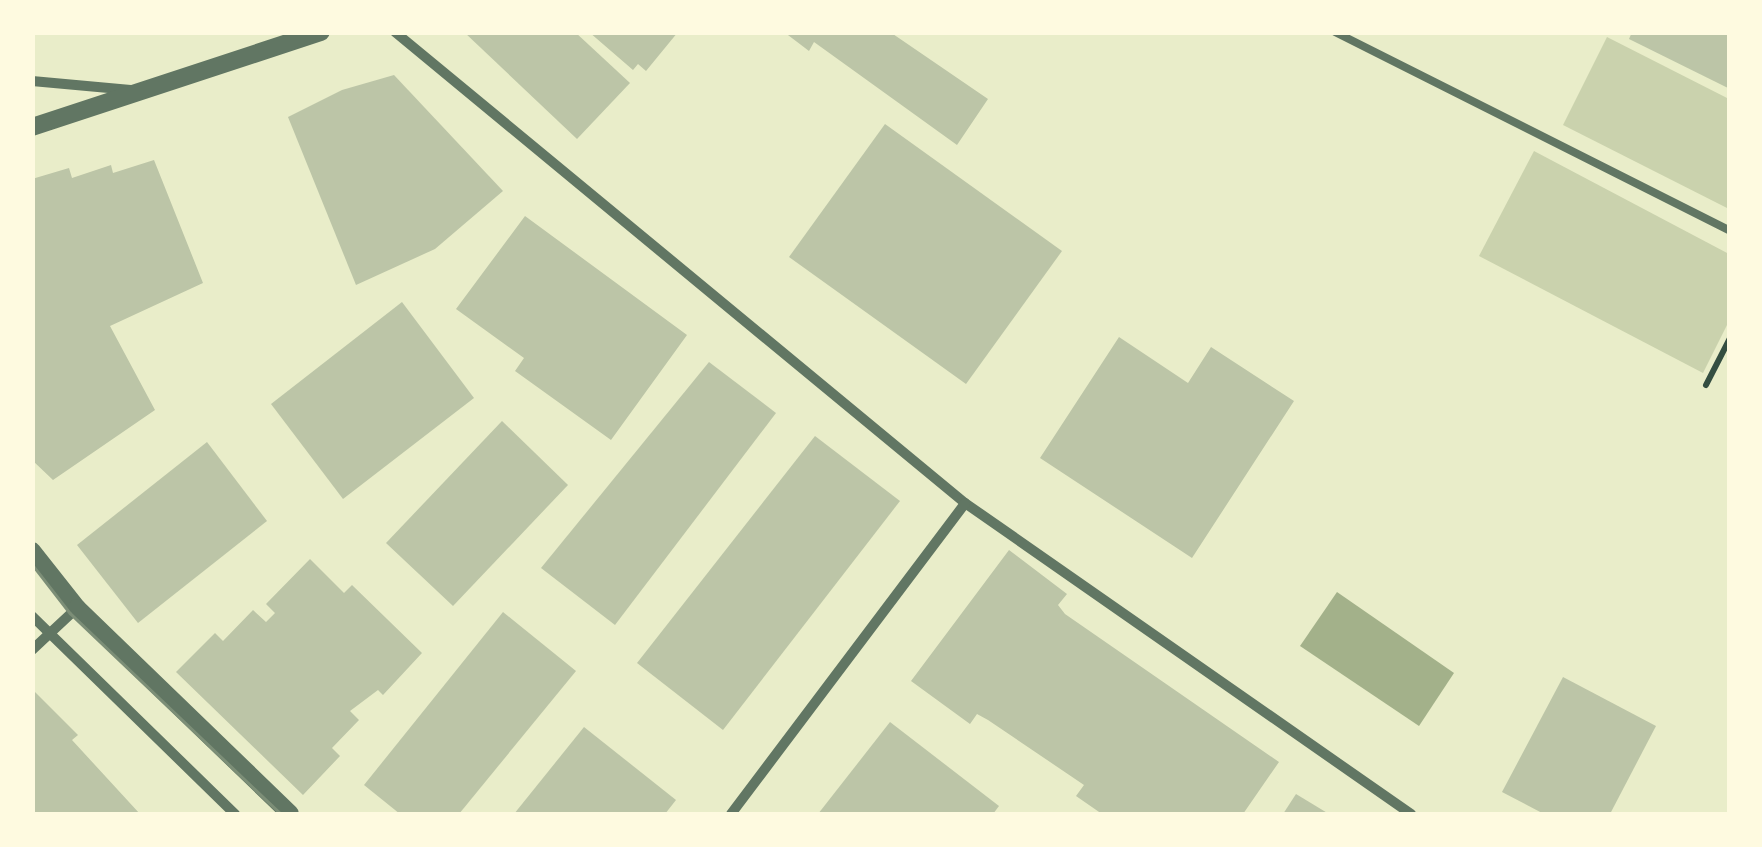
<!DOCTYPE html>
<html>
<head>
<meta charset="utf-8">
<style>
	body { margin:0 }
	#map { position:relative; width:1762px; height:847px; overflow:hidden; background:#e9edc9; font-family:Montserrat,sans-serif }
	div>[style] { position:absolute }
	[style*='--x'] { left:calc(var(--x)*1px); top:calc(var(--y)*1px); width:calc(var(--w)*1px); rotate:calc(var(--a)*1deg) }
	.green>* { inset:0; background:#cad2ad }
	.water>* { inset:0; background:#a3b18a }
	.building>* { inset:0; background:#bcc5a7 }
	.path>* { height:6px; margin:-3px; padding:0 3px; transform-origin:3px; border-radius:3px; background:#344e41 }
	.service>* { height:8px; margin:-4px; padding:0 4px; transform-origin:4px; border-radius:4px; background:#617663 }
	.minor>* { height:10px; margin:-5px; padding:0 5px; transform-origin:5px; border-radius:5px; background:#617663 }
	.tertiary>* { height:18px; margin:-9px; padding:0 9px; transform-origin:9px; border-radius:9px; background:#617663 }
	.tram>* { height:2.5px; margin:-1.25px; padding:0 1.25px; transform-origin:1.25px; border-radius:1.25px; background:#7c8e77 }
	span { translate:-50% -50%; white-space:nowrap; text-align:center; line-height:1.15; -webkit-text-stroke:10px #fefae0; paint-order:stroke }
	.frame { position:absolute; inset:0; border:35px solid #fefae0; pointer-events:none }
</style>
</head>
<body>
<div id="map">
	<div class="green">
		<div style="clip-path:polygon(1607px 37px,1729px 99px,1729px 209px,1563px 125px)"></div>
		<div style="clip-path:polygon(1534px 151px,1729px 254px,1729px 321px,1703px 373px,1479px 256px)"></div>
	</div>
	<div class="water">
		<div style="clip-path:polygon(1337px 592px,1454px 673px,1419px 726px,1300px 646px)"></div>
	</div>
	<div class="building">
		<div style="clip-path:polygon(464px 32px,575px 32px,630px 83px,577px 139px)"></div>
		<div style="clip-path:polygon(589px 32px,678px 32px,646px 71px,638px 64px,633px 70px)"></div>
		<div style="clip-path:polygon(784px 32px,890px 32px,988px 99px,957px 145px,814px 42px,809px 51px)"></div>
		<div style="clip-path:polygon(1632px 32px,1730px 32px,1730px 89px,1629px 39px)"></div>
		<div style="clip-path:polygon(394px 75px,503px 191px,435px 249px,356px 285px,288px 117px,342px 90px)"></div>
		<div style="clip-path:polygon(885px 124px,1062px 251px,966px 384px,789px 257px)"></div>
		<div style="clip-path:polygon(154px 160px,203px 283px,110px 326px,155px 410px,53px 480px,32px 460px,32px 179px,69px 168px,72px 178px,111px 165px,113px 173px)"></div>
		<div style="clip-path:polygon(525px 216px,687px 335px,611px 440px,515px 371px,524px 358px,456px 309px)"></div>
		<div style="clip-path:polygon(402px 302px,474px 398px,343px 499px,271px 404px)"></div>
		<div style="clip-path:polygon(1119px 337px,1188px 383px,1211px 347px,1294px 401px,1192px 558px,1040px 458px)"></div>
		<div style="clip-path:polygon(709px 362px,776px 413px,615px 625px,541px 568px)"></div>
		<div style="clip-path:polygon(502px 421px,568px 485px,453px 606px,386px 543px)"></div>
		<div style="clip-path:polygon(815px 436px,900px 501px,723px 730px,637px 663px)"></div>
		<div style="clip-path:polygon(207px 442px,267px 521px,138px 623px,77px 545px)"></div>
		<div style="clip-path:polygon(1009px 550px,1067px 594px,1058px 605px,1065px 614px,1279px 762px,1243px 814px,1102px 814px,1076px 796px,1084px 785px,988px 720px,977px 714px,970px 724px,911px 681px)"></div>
		<div style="clip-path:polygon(310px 559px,344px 593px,352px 585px,422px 653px,383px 695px,378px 690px,350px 711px,359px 720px,332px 748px,340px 756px,303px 795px,176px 672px,215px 633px,223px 641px,253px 610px,266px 622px,275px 613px,266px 604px)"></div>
		<div style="clip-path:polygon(503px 612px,576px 671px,459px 814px,400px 814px,364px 785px)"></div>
		<div style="clip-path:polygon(1563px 677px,1656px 726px,1610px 814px,1544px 814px,1502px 792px)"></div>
		<div style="clip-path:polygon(32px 689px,78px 735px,72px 740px,140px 814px,32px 814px)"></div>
		<div style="clip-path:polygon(890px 722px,999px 806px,993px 814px,818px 814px)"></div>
		<div style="clip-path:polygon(584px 727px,676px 800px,665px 814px,514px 814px)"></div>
		<div style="clip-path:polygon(1296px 794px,1329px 814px,1283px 814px)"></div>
	</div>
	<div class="path">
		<div style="--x:1706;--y:385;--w:53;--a:-62.9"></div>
	</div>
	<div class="service">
		<div style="--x:1335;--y:32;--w:442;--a:26.7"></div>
	</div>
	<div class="minor">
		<div style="--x:395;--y:32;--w:739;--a:39.57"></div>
		<div style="--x:965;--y:503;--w:544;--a:34.89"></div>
		<div style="--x:32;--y:81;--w:99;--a:5.2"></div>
		<div style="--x:32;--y:616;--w:284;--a:44.3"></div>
		<div style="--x:32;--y:650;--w:62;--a:-43"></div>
		<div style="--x:731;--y:814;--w:389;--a:-53"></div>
	</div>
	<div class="tertiary">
		<div style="--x:32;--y:127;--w:304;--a:-18.2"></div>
		<div style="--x:32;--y:551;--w:73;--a:51.7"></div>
		<div style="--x:77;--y:608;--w:296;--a:44"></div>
	</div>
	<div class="tram">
		<div style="--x:32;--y:564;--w:62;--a:52.2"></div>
		<div style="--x:70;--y:613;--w:291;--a:43.6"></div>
	</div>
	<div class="frame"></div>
</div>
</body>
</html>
